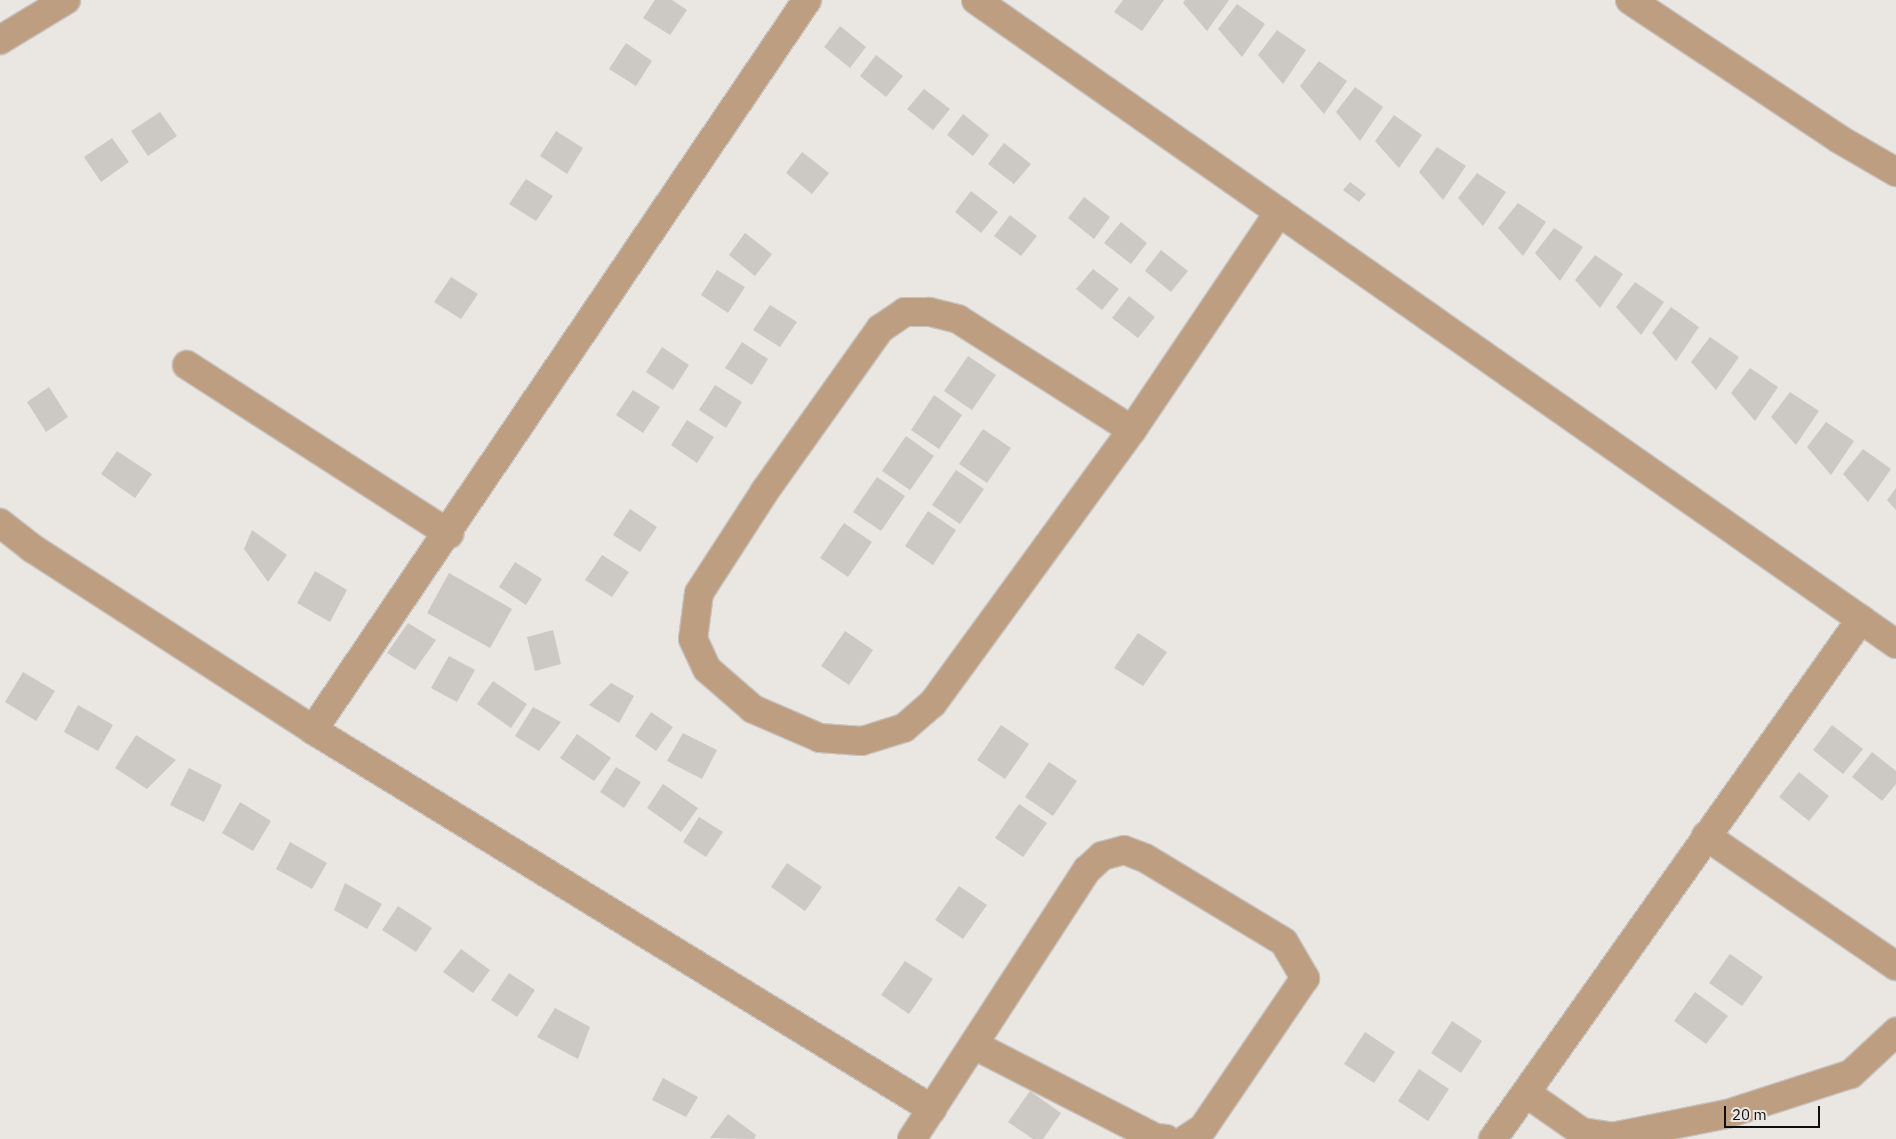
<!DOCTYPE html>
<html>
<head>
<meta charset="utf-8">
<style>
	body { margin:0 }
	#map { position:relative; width:1896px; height:1139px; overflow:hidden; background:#eae6e2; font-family:"IBM Plex Sans",sans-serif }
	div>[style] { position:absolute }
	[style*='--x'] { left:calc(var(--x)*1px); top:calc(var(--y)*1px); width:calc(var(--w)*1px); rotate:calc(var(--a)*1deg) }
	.building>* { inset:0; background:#ccc8c4 }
	.roads { filter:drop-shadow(1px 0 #c7c3c0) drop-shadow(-1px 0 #c7c3c0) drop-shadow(0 1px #c7c3c0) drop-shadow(0 -1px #c7c3c0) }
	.minor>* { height:28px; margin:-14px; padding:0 14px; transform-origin:14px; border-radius:14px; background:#be9e81 }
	span { translate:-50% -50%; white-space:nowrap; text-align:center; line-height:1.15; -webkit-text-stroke:4.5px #eae6e2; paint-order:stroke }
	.scale { position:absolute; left:1724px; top:1106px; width:96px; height:22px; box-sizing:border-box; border:2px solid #100e0d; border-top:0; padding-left:6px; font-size:15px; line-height:18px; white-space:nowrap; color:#100e0d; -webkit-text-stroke:4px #eae6e2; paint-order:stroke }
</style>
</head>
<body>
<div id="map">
	<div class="building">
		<div style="clip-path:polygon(655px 0,672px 0,687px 10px,670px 35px,643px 18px)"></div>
		<div style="clip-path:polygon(1123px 0,1164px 0,1142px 31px,1114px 12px)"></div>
		<div style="clip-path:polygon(1185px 0,1229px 0,1207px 31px,1183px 3px)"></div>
		<div style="clip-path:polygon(1237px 4px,1265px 24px,1242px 57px,1218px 29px)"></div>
		<div style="clip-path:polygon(840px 26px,866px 47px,850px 68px,824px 47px)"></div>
		<div style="clip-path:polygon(1277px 30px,1306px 50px,1283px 84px,1258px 55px)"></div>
		<div style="clip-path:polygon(626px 43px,652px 61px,636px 86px,609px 69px)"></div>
		<div style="clip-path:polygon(876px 55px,903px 76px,886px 97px,860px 76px)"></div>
		<div style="clip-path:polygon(1319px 61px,1347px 81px,1324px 114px,1300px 86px)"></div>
		<div style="clip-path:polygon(1355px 87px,1383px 107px,1360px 141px,1336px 112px)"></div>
		<div style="clip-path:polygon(924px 89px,950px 109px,933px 130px,907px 109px)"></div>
		<div style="clip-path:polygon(160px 112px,177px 136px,148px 156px,131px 131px)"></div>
		<div style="clip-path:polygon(963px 114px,989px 135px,973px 156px,947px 135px)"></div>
		<div style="clip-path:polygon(1394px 115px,1422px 135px,1399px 168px,1375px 141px)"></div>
		<div style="clip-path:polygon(556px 131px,583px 148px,567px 174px,540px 156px)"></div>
		<div style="clip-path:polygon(112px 138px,129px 162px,101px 182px,84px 157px)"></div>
		<div style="clip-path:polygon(1004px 143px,1031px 164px,1014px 184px,988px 164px)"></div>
		<div style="clip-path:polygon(1437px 147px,1466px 166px,1443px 200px,1419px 172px)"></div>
		<div style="clip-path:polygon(802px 152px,829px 173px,812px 194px,786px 173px)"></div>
		<div style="clip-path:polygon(1477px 173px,1506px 192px,1483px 226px,1458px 198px)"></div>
		<div style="clip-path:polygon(526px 179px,553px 196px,536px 221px,509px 204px)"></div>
		<div style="clip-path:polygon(1350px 182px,1366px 194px,1359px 202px,1343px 190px)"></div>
		<div style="clip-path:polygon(971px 191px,998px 212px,981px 233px,955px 212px)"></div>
		<div style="clip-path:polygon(1084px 197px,1110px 217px,1094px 239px,1068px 218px)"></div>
		<div style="clip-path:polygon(1518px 203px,1546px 222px,1523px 256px,1498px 228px)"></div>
		<div style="clip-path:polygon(1010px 215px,1037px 236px,1021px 256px,994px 236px)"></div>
		<div style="clip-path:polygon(1121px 222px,1147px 243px,1131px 264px,1104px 243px)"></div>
		<div style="clip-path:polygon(1554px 228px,1583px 247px,1560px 281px,1535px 253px)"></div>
		<div style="clip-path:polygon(745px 233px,772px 254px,755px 276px,729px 255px)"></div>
		<div style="clip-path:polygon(1161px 250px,1188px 271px,1171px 292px,1145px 271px)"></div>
		<div style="clip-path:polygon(1595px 255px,1623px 274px,1600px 308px,1575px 280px)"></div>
		<div style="clip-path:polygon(1093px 269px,1119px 289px,1102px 310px,1076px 289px)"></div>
		<div style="clip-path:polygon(717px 270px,745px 287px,728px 313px,701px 295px)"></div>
		<div style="clip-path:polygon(451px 277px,478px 294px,461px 319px,434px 302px)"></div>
		<div style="clip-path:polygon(1635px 282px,1664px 302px,1641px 335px,1616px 307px)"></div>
		<div style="clip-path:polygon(1129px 296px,1155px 317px,1138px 338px,1112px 318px)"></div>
		<div style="clip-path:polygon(770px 305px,797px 322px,780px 347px,753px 330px)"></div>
		<div style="clip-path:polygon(1671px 307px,1699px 327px,1676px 361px,1652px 333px)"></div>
		<div style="clip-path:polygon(1710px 337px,1739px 357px,1716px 390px,1691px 362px)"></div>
		<div style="clip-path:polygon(742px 342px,768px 359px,752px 385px,725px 368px)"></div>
		<div style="clip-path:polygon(662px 347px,689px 365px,673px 390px,646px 372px)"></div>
		<div style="clip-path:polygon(968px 356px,996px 375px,972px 410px,944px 391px)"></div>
		<div style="clip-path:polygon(1750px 368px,1778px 387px,1755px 421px,1731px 393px)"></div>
		<div style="clip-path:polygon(715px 385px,742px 402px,726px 428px,699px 410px)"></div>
		<div style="clip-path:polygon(49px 387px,68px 417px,46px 432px,27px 402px)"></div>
		<div style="clip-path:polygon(633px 390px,660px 407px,643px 433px,616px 415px)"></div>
		<div style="clip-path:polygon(1790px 392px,1819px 411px,1796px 445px,1771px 417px)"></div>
		<div style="clip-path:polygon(934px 395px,962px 415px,939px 449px,911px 430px)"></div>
		<div style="clip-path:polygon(687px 420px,714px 437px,697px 463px,671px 445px)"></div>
		<div style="clip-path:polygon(1826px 422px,1854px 441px,1831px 475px,1807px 447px)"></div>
		<div style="clip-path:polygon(983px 429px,1011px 448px,987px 483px,959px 464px)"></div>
		<div style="clip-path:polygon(906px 436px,934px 456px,910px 490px,882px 471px)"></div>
		<div style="clip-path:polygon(1863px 449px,1891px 469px,1868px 502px,1843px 474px)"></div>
		<div style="clip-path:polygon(117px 451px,152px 474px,135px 498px,101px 474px)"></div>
		<div style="clip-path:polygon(956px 470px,984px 489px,960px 524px,932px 505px)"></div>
		<div style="clip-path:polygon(877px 477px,905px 496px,881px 531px,853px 512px)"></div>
		<div style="clip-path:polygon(1896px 488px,1896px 510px,1887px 500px)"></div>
		<div style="clip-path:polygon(630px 509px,657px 527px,640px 552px,613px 535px)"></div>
		<div style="clip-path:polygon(928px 511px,956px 530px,933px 565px,905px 546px)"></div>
		<div style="clip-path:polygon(844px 523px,872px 542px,848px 577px,820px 558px)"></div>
		<div style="clip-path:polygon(252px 530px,287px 555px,268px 582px,244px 549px)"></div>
		<div style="clip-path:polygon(602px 555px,629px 572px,612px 597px,585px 580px)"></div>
		<div style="clip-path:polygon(515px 562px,542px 579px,526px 605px,499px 587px)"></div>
		<div style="clip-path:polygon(315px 571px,347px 590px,330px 622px,297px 603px)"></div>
		<div style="clip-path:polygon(449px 573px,512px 609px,490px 648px,427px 613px)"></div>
		<div style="clip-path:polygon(408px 623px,436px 640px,415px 670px,387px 653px)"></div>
		<div style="clip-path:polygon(553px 630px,561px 664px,535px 671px,527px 637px)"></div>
		<div style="clip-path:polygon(845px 631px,873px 650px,849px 685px,821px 666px)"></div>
		<div style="clip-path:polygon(1138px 633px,1167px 652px,1143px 686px,1114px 668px)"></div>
		<div style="clip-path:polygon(449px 656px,475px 670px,457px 702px,431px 688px)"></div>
		<div style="clip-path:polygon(23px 672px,55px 691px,36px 721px,5px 702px)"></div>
		<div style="clip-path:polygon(493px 681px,527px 704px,511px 728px,477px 704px)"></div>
		<div style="clip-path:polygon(611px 683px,634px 696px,619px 723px,589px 705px)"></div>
		<div style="clip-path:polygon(78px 705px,113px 725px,98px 751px,64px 732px)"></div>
		<div style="clip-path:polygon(533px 707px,561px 722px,539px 751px,515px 736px)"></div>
		<div style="clip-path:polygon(651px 712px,673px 727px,656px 751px,635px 736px)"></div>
		<div style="clip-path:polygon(1001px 725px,1029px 744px,1005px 779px,977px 760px)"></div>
		<div style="clip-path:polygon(1832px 725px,1863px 749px,1843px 774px,1813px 750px)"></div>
		<div style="clip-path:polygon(683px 733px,717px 750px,702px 779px,667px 761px)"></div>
		<div style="clip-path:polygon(577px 734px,611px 758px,594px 781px,560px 758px)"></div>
		<div style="clip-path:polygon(136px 735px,176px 760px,147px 789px,115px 768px)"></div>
		<div style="clip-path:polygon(1872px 752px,1896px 771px,1896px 784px,1882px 801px,1852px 777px)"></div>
		<div style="clip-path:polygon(1049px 762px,1077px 781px,1053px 816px,1025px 797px)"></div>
		<div style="clip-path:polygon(616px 767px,641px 782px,624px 808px,600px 792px)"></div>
		<div style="clip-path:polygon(189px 768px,222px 785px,204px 822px,170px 805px)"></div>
		<div style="clip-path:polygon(1799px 772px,1829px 796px,1809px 821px,1779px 797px)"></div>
		<div style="clip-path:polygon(663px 784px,698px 808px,681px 832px,647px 808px)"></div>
		<div style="clip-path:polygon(240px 802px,271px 821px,253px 851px,222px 833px)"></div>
		<div style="clip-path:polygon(1019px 804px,1047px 823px,1023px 857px,995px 838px)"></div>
		<div style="clip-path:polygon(699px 817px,723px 832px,706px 857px,683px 842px)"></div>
		<div style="clip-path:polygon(290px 842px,327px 863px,312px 889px,276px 869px)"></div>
		<div style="clip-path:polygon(787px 863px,822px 887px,805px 911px,771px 887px)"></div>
		<div style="clip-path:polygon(345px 883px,382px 904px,367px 929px,334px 910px)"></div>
		<div style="clip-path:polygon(959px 886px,987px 905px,963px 939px,935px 920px)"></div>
		<div style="clip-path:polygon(398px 906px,432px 928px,416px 952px,382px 930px)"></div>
		<div style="clip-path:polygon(461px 949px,490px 970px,473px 993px,443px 972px)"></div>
		<div style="clip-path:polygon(1730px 954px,1763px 977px,1742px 1006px,1709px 983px)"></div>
		<div style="clip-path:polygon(905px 961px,933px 979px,909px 1014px,881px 995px)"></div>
		<div style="clip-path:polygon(509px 973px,535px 990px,517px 1017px,491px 1000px)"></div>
		<div style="clip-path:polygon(1695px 992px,1728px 1016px,1706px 1044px,1674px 1021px)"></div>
		<div style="clip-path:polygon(555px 1008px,590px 1027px,578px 1059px,537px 1037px)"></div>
		<div style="clip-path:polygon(1452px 1021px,1482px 1041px,1461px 1073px,1431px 1053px)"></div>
		<div style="clip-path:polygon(1365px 1032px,1395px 1052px,1374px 1083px,1344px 1064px)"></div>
		<div style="clip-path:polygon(1419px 1069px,1449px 1089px,1428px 1121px,1398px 1101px)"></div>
		<div style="clip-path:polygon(663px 1078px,698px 1097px,686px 1117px,652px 1100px)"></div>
		<div style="clip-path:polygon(1030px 1091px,1061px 1113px,1043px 1139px,1033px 1139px,1008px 1122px)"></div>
		<div style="clip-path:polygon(728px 1114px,756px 1135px,754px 1139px,710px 1138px)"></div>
	</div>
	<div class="roads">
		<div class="minor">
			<div style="--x:976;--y:0;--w:1123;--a:34.99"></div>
			<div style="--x:1630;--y:0;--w:251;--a:33.6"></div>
			<div style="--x:1839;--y:139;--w:66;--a:30.1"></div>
			<div style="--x:0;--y:40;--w:77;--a:-31.2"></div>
			<div style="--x:187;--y:365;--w:312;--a:32.8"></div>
			<div style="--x:1132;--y:430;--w:206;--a:-147.5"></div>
			<div style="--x:958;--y:319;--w:30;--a:-166"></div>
			<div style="--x:929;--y:312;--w:24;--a:180"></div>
			<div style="--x:905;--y:312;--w:30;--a:146"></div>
			<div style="--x:880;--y:329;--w:199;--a:125.4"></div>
			<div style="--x:765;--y:491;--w:121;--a:122.9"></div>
			<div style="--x:699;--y:593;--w:46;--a:97.4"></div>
			<div style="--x:693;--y:639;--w:33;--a:65"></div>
			<div style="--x:707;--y:669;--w:61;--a:41"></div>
			<div style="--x:753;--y:709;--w:73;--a:23.4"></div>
			<div style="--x:820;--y:738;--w:42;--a:4.1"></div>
			<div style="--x:862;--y:741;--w:44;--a:-17.2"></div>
			<div style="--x:904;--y:728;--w:38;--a:-41"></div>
			<div style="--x:933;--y:703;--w:338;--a:-53.9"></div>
			<div style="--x:1132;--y:430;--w:263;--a:-56"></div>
			<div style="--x:0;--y:523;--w:41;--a:38"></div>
			<div style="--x:32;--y:548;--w:335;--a:32.9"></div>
			<div style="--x:313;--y:730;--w:726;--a:31.48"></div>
			<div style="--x:313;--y:730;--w:881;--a:-55.91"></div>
			<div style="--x:1706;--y:836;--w:230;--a:34.4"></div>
			<div style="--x:974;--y:1045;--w:204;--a:27.1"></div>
			<div style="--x:1156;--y:1138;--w:10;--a:6"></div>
			<div style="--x:1526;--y:1093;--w:68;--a:34.9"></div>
			<div style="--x:1582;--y:1132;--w:30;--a:9"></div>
			<div style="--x:1612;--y:1137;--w:117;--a:-11.3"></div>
			<div style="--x:1727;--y:1114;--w:130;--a:-17.9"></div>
			<div style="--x:1851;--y:1074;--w:62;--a:-43"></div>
			<div style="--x:912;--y:1139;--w:321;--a:-57"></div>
			<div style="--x:1087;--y:870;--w:21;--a:-43"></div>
			<div style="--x:1102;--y:856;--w:23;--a:-15"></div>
			<div style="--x:1124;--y:850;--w:22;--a:21"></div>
			<div style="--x:1145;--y:858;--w:162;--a:31.1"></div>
			<div style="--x:1284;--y:942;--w:42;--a:59.7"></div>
			<div style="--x:1305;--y:978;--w:181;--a:124.2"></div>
			<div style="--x:1203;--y:1128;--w:20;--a:147"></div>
			<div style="--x:1493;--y:1139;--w:637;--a:-54.71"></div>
		</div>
	</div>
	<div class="scale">20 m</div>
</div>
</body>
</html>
